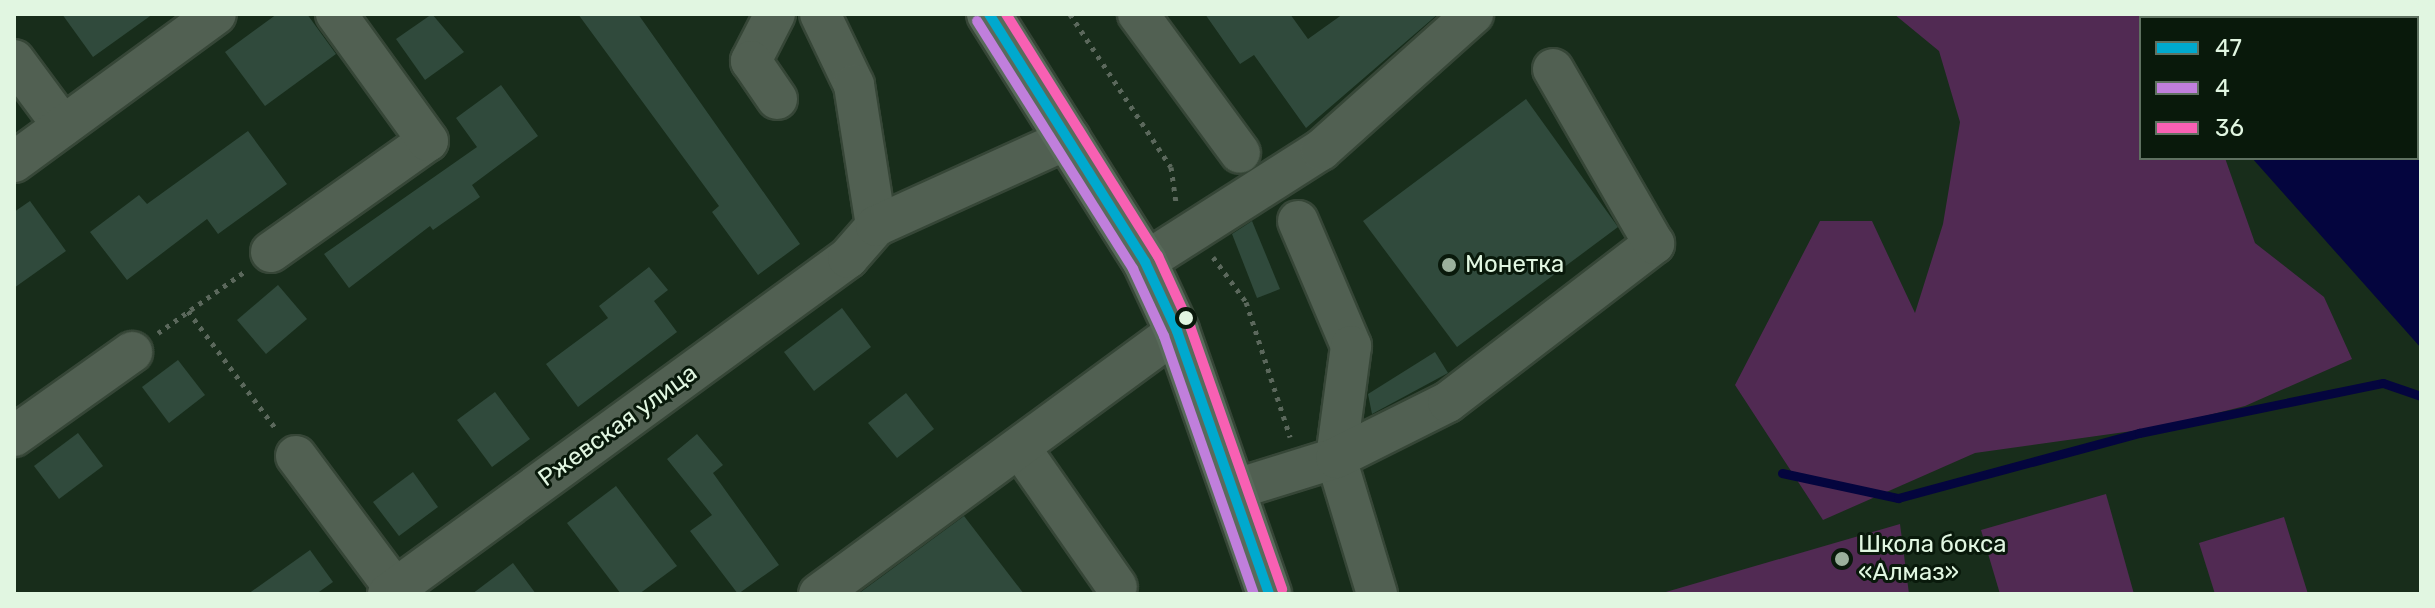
<!DOCTYPE html>
<html>
<head>
<meta charset="utf-8">
<style>
	body { margin:0 }
	#map { position:relative; width:2435px; height:608px; overflow:hidden; background:#182d1b; font-family:Rubik,sans-serif }
	div>[style] { position:absolute }
	[style*='--x'] { left:calc(var(--x)*1px); top:calc(var(--y)*1px); width:calc(var(--w)*1px); rotate:calc(var(--a)*1deg) }
	.green>* { inset:0; background:#512a53 }
	.water>* { inset:0; background:#04053e }
	.stream>* { height:9px; margin:-4.5px; padding:0 4.5px; transform-origin:4.5px; border-radius:4.5px; background:#04053e }
	.building>* { inset:0; background:#304a3c }
	.path>* { height:5px; margin-top:-2.5px; transform-origin:0; background:repeating-linear-gradient(90deg,#5b685c 0 4px,transparent 0 10px) }
	.roads { filter:drop-shadow(2px 0 #364637) drop-shadow(-2px 0 #364637) drop-shadow(0 2px #364637) drop-shadow(0 -2px #364637) }
	.minor>* { height:40px; margin:-20px; padding:0 20px; transform-origin:20px; border-radius:20px; background:#516052 }
	.major>* { height:44px; margin:-22px; padding:0 22px; transform-origin:22px; border-radius:22px; background:#596a5b }
	.bus-1>* { height:10px; margin:-5px; padding:0 5px; transform-origin:5px; border-radius:5px; background:#00a9ce }
	.bus-2>* { height:10px; margin:-5px; padding:0 5px; transform-origin:5px; border-radius:5px; background:#c07fdc }
	.bus-3>* { height:10px; margin:-5px; padding:0 5px; transform-origin:5px; border-radius:5px; background:#f860b3 }
	.dots>* { width:22px; height:22px; translate:-50% -50%; box-sizing:border-box; border:4px solid #09190b; border-radius:50% }
	span { translate:-50% -50%; white-space:nowrap; text-align:center; line-height:1.15; -webkit-text-stroke:6px #09190b; paint-order:stroke }
	.poi-label { font-size:24px; color:#e1f6e1 }
	.left { translate:0 -50%; text-align:left }
	.street-label { font-size:24px; color:#e1f6e1 }
	.frame { position:absolute; inset:0; border:16px solid #e1f6e1; pointer-events:none }
	.legend { position:absolute; left:2139px; top:16px; width:280px; height:144px; box-sizing:border-box; background:#09190b; border:2px solid #5f7161; margin:0; padding:10px 14px; list-style:none; font-size:24px; color:#e1f6e1 }
	.legend li { display:flex; align-items:center; gap:16px; height:40px }
	.legend b { width:40px; border:2px solid #5f7161 }
</style>
</head>
<body>
<div id="map">
	<div class="green">
		<div style="clip-path:polygon(1894px 14px,2173px 14px,2174px 18px,2141px 18px,2141px 158px,2225px 158px,2255px 243px,2324px 297px,2352px 359px,2245px 406px,2161px 427px,1975px 453px,1823px 520px,1735px 385px,1820px 221px,1872px 221px,1915px 313px,1943px 224px,1960px 122px,1939px 51px)"></div>
		<div style="clip-path:polygon(2106px 494px,2134px 594px,2000px 594px,1981px 530px)"></div>
		<div style="clip-path:polygon(2284px 517px,2308px 594px,2215px 594px,2199px 543px)"></div>
		<div style="clip-path:polygon(1900px 524px,1909px 594px,1659px 594px)"></div>
	</div>
	<div class="water">
		<div style="clip-path:polygon(2198px 14px,2421px 14px,2421px 348px,2252px 158px,2417px 158px,2417px 18px)"></div>
	</div>
	<div class="stream">
		<div style="--x:1782;--y:473;--w:119;--a:12.2"></div>
		<div style="--x:1898;--y:498;--w:250;--a:-15.1"></div>
		<div style="--x:2139;--y:433;--w:249;--a:-11.6"></div>
		<div style="--x:2383;--y:383;--w:40;--a:18.9"></div>
	</div>
	<div class="building">
		<div style="clip-path:polygon(62px 14px,153px 14px,93px 57px)"></div>
		<div style="clip-path:polygon(277px 14px,307px 14px,336px 54px,265px 106px,225px 52px)"></div>
		<div style="clip-path:polygon(432px 14px,464px 52px,425px 80px,396px 39px)"></div>
		<div style="clip-path:polygon(578px 14px,638px 14px,800px 244px,758px 275px,712px 212px,719px 206px)"></div>
		<div style="clip-path:polygon(1205px 14px,1290px 14px,1308px 39px,1343px 14px,1438px 14px,1306px 128px,1254px 55px,1240px 64px)"></div>
		<div style="clip-path:polygon(501px 85px,538px 136px,472px 185px,480px 197px,433px 230px,430px 226px,349px 288px,324px 254px,477px 147px,456px 118px)"></div>
		<div style="clip-path:polygon(1526px 99px,1618px 227px,1457px 347px,1363px 221px)"></div>
		<div style="clip-path:polygon(248px 131px,287px 184px,218px 234px,207px 219px,127px 280px,90px 232px,139px 195px,147px 204px)"></div>
		<div style="clip-path:polygon(30px 201px,66px 251px,14px 288px,14px 212px)"></div>
		<div style="clip-path:polygon(1252px 221px,1280px 289px,1257px 298px,1232px 234px)"></div>
		<div style="clip-path:polygon(649px 267px,668px 290px,654px 301px,677px 332px,578px 407px,546px 364px,608px 318px,599px 306px)"></div>
		<div style="clip-path:polygon(278px 285px,307px 319px,266px 354px,237px 320px)"></div>
		<div style="clip-path:polygon(842px 308px,871px 347px,814px 391px,784px 352px)"></div>
		<div style="clip-path:polygon(1435px 352px,1448px 373px,1372px 414px,1368px 394px)"></div>
		<div style="clip-path:polygon(178px 360px,205px 395px,169px 423px,142px 387px)"></div>
		<div style="clip-path:polygon(495px 392px,530px 439px,492px 467px,457px 420px)"></div>
		<div style="clip-path:polygon(906px 393px,934px 429px,897px 458px,868px 423px)"></div>
		<div style="clip-path:polygon(78px 433px,103px 466px,59px 499px,34px 466px)"></div>
		<div style="clip-path:polygon(697px 434px,723px 465px,713px 473px,779px 565px,738px 594px,690px 531px,712px 515px,667px 459px)"></div>
		<div style="clip-path:polygon(413px 472px,438px 507px,399px 536px,373px 502px)"></div>
		<div style="clip-path:polygon(616px 486px,677px 566px,639px 594px,621px 594px,567px 523px)"></div>
		<div style="clip-path:polygon(964px 516px,1024px 594px,858px 594px)"></div>
		<div style="clip-path:polygon(310px 550px,333px 582px,316px 594px,248px 594px)"></div>
		<div style="clip-path:polygon(513px 563px,536px 594px,472px 594px)"></div>
	</div>
	<div class="path">
		<div style="--x:1070;--y:14;--w:183;--a:56.6"></div>
		<div style="--x:1171;--y:167;--w:35;--a:82"></div>
		<div style="--x:1213;--y:257;--w:56;--a:53.7"></div>
		<div style="--x:1246;--y:302;--w:142;--a:71.9"></div>
		<div style="--x:188;--y:311;--w:147;--a:53.3"></div>
		<div style="--x:158;--y:333;--w:105;--a:-35.3"></div>
	</div>
	<div class="roads">
		<div class="minor">
			<div style="--x:775;--y:14;--w:53;--a:117.1"></div>
			<div style="--x:751;--y:61;--w:46;--a:55.6"></div>
			<div style="--x:820;--y:14;--w:79;--a:64.4"></div>
			<div style="--x:854;--y:85;--w:143;--a:81.1"></div>
			<div style="--x:1138;--y:14;--w:172;--a:53.7"></div>
			<div style="--x:14;--y:60;--w:82;--a:53.4"></div>
			<div style="--x:14;--y:162;--w:250;--a:-36.2"></div>
			<div style="--x:1298;--y:221;--w:136;--a:67"></div>
			<div style="--x:1351;--y:346;--w:113;--a:97.6"></div>
			<div style="--x:1336;--y:458;--w:142;--a:73.2"></div>
			<div style="--x:271;--y:252;--w:192;--a:-35.3"></div>
			<div style="--x:428;--y:141;--w:157;--a:-125.9"></div>
			<div style="--x:1145;--y:262;--w:209;--a:-32.5"></div>
			<div style="--x:1321;--y:150;--w:204;--a:-41.8"></div>
			<div style="--x:14;--y:436;--w:145;--a:-35.4"></div>
			<div style="--x:1020;--y:448;--w:169;--a:55.1"></div>
			<div style="--x:296;--y:456;--w:166;--a:53.3"></div>
			<div style="--x:1236;--y:489;--w:105;--a:-17.2"></div>
			<div style="--x:1336;--y:458;--w:125;--a:-26.6"></div>
			<div style="--x:1448;--y:402;--w:260;--a:-37.5"></div>
			<div style="--x:1654;--y:244;--w:202;--a:-120"></div>
			<div style="--x:388;--y:594;--w:570;--a:-36.15"></div>
			<div style="--x:848;--y:258;--w:43;--a:-48.8"></div>
			<div style="--x:876;--y:226;--w:213;--a:-24.4"></div>
			<div style="--x:819;--y:594;--w:444;--a:-36.3"></div>
		</div>
		<div class="major">
			<div style="--x:989;--y:14;--w:293;--a:57.8"></div>
			<div style="--x:1145;--y:262;--w:76;--a:65.1"></div>
			<div style="--x:1177;--y:331;--w:279;--a:70.7"></div>
		</div>
	</div>
	<div class="bus-1">
		<div style="--x:989;--y:14;--w:293;--a:57.8"></div>
		<div style="--x:1145;--y:262;--w:76;--a:65.1"></div>
		<div style="--x:1177;--y:331;--w:279;--a:70.7"></div>
	</div>
	<div class="bus-2">
		<div style="--x:977;--y:21;--w:293;--a:57.8"></div>
		<div style="--x:1133;--y:269;--w:74;--a:65.2"></div>
		<div style="--x:1164;--y:336;--w:273;--a:70.8"></div>
	</div>
	<div class="bus-3">
		<div style="--x:1006;--y:14;--w:286;--a:57.9"></div>
		<div style="--x:1158;--y:256;--w:77;--a:65.4"></div>
		<div style="--x:1190;--y:326;--w:279;--a:70.7"></div>
	</div>
	<div class="dots">
		<div style="left:1449px;top:265px;background:#9bb09c"></div>
		<div style="left:1186px;top:318px;background:#e1f6e1"></div>
		<div style="left:1842px;top:559px;background:#9bb09c"></div>
	</div>
	<div class="poi-label">
		<span class="left" style="left:1465px;top:265px">Монетка</span>
		<span class="left" style="left:1858px;top:559px">Школа бокса<br>«Алмаз»</span>
	</div>
	<div class="street-label">
		<span style="left:618px;top:426px;rotate:-36deg">Ржевская улица</span>
	</div>
	<div class="frame"></div>
	<ul class="legend">
	<li><b style="height:10px;background:#00a9ce"></b>47</li>
	<li><b style="height:10px;background:#c07fdc"></b>4</li>
	<li><b style="height:10px;background:#f860b3"></b>36</li>
	</ul>
</div>
</body>
</html>
